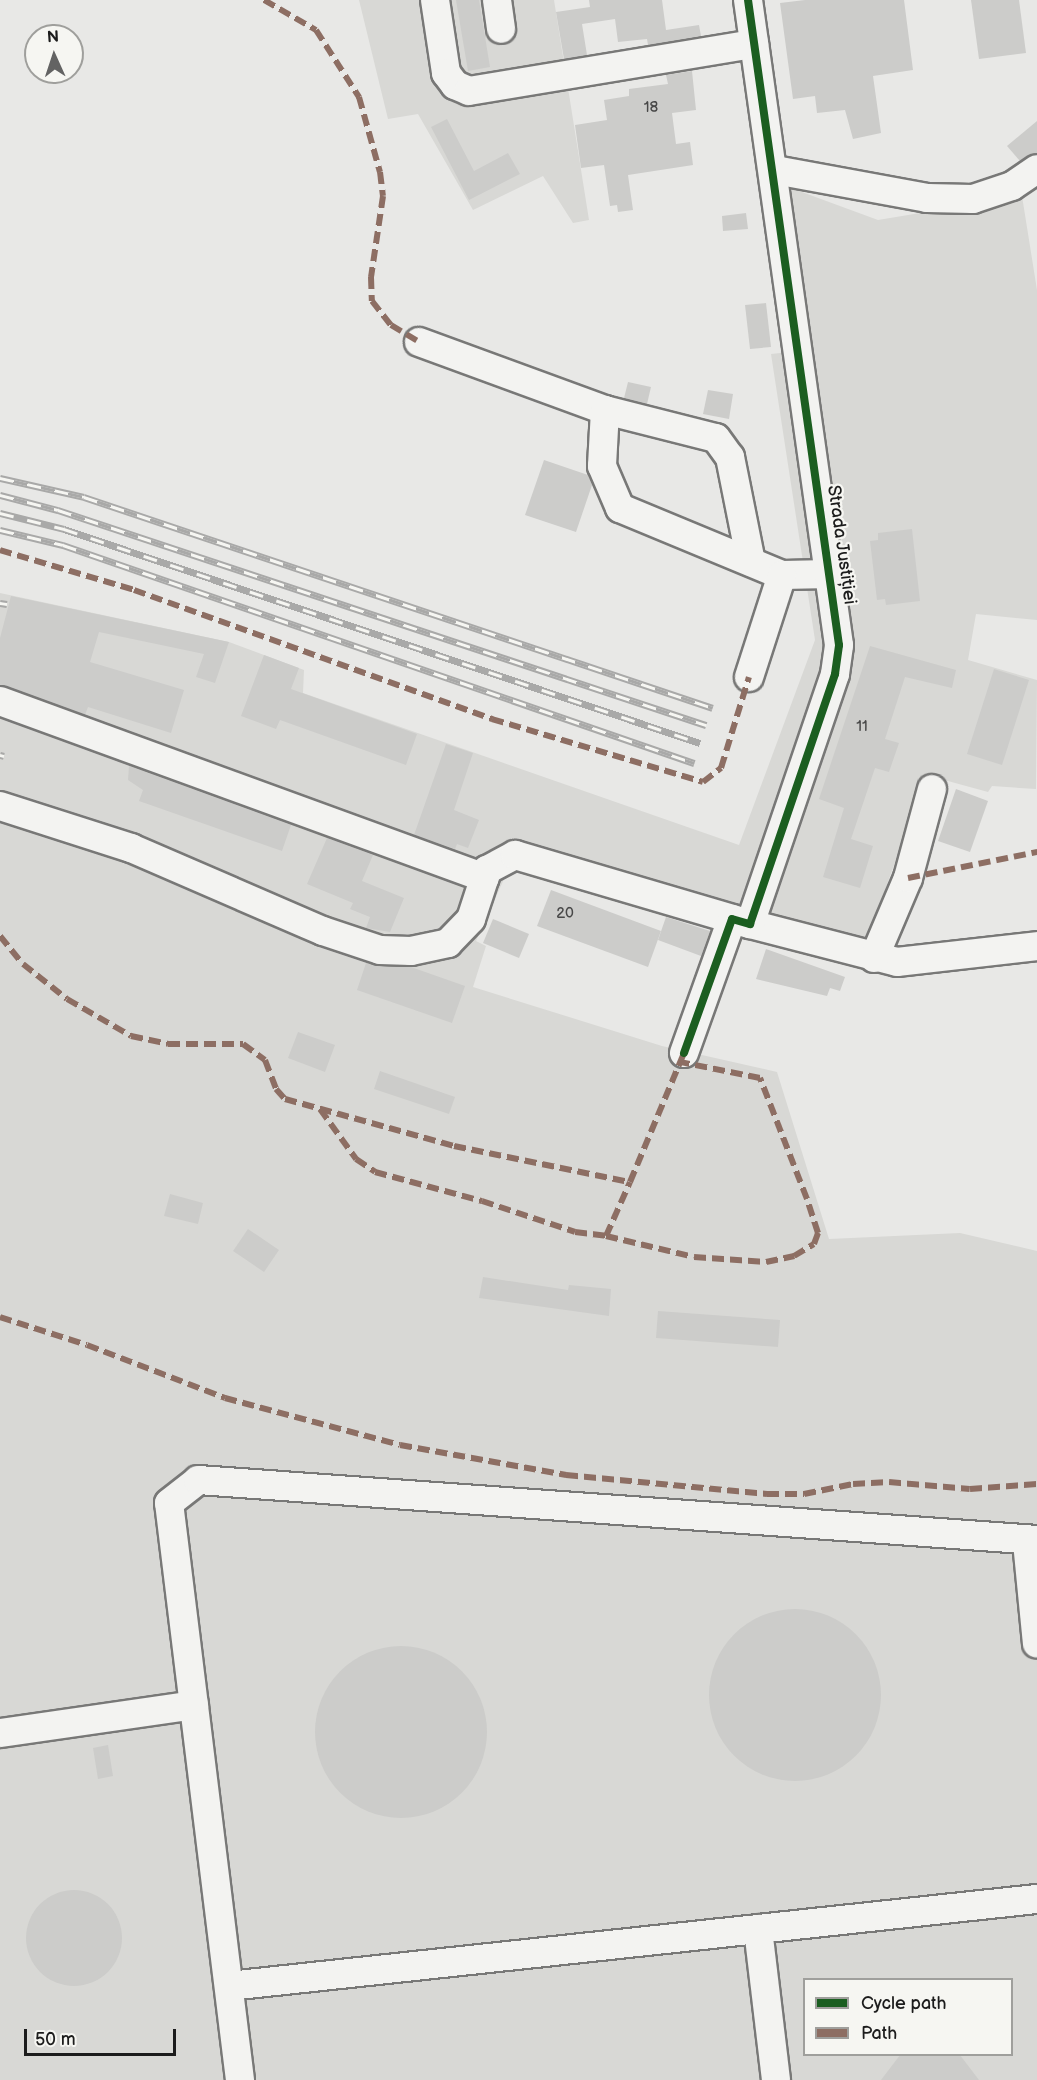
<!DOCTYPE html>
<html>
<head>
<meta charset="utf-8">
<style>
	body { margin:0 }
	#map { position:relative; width:1037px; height:2080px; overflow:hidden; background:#e8e8e6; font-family:"Balsamiq Sans",sans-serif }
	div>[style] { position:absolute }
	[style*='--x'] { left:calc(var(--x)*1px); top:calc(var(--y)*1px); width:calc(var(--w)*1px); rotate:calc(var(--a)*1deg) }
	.built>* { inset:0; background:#d8d8d5 }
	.building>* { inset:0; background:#ccccca }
	.round { border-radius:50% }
	.roads { filter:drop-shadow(2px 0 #787877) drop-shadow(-2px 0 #787877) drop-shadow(0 2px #787877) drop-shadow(0 -2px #787877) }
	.minor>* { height:28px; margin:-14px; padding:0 14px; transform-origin:14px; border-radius:14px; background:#f3f3f1 }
	.rail>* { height:7px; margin-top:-3.5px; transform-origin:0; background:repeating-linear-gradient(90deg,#f6f6f2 0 14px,#a9a9a8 0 28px); box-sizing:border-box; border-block:2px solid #a9a9a8 }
	.quiet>* { height:6px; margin-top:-3px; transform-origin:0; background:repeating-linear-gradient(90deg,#8d6e63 0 12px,transparent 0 18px) }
	.cycleway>* { height:8px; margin:-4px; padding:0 4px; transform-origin:4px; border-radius:4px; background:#1b5e20 }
	span { translate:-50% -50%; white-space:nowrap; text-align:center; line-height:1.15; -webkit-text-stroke:4.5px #f6f6f2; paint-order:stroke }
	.number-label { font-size:15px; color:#484848 }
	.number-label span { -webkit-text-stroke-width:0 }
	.street-label { font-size:18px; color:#1c1c1c }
	.legend { position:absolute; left:803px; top:1978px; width:210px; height:78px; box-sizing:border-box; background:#f6f6f2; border:2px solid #9f9f9c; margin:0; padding:8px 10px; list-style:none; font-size:18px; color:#1c1c1c }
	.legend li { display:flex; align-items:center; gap:12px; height:30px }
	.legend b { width:30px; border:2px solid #9f9f9c }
	.north { position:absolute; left:24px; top:24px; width:60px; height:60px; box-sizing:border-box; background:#f6f6f2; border:2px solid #9f9f9c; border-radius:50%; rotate:357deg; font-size:16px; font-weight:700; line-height:24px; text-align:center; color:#1c1c1c }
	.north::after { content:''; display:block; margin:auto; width:21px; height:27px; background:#636363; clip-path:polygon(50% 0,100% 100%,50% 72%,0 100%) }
	.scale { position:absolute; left:24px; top:2029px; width:152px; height:27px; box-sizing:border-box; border:3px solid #1c1c1c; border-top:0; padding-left:8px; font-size:18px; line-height:21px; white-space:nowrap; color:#1c1c1c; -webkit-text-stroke:4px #f6f6f2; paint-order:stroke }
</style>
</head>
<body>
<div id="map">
	<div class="built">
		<div style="clip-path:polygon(359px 0,554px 0,589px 220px,573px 223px,543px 176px,473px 210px,418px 114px,388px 119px)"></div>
		<div style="clip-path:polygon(evenodd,791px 188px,878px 220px,1022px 196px,1037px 290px,1037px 620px,976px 614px,968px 660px,1037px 680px,1036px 789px,992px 786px,988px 792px,926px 775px,858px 966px,509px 868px,476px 941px,486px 946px,473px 987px,662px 1046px,777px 1072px,829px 1239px,960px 1233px,1037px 1251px,1037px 2080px,0 2080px,0 593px,229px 642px,304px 670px,303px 693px,739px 845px,815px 640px,771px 354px,808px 350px,791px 188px,804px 1980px,1012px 1980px,1012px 2054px,804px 2054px,804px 1980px)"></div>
	</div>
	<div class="building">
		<div style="clip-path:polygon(456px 0,479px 0,490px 67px,468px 71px)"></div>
		<div style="clip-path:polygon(589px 0,662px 0,666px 30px,699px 25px,701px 36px,648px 45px,647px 39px,618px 42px,615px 19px,582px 24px,587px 55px,564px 59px,556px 12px,590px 7px)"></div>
		<div style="clip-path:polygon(805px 0,904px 0,913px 70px,873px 76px,881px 133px,853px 139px,845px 110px,817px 113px,815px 96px,793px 99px,780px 3px)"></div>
		<div style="clip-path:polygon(971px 0,1019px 0,1026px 53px,979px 59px)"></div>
		<div style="clip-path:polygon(692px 71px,696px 110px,672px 113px,676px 144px,690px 142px,693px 165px,628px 175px,633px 210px,618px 212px,617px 205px,610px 206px,604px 165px,581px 168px,575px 125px,607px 120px,604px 100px,629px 96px,629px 89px,668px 84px,666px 75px)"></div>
		<div style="clip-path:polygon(447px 119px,474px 171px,508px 153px,520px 174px,469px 200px,431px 127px)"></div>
		<div style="clip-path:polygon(1037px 121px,1037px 153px,1020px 161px,1007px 146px)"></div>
		<div style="clip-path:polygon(746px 213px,748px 229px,723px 231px,722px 216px)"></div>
		<div style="clip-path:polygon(766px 303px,771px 347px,750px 349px,745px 305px)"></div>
		<div style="clip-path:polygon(628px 382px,651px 387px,647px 404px,624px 398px)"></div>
		<div style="clip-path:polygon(708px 390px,733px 394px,729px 419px,703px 414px)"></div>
		<div style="clip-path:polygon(544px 460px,588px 475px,592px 485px,576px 532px,525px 515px)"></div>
		<div style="clip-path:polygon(912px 529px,920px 601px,886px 605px,885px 599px,877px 600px,870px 541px,878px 540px,878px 533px)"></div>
		<div style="clip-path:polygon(11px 596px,229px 642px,215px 683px,196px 677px,204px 654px,99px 632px,90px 662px,184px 690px,171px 733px,88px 707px,85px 715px,0 685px,0 638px)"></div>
		<div style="clip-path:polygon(870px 646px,956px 670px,952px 688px,905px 677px,885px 739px,899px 743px,889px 772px,875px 768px,851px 839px,873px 846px,860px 888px,823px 877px,844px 808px,819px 799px)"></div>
		<div style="clip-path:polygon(264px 655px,299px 668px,291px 689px,417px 734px,406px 765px,280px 720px,276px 729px,241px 716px)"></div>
		<div style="clip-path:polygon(994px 669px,1029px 680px,1002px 765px,967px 754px)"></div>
		<div style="clip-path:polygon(446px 744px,473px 753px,454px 810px,479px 820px,468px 848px,457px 844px,455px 849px,414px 835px)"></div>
		<div style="clip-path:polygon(129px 766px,291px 825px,282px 851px,139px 801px,143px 790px,128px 780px)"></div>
		<div style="clip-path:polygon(956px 789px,988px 801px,970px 852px,938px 841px)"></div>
		<div style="clip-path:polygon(327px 838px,373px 855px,362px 881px,404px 898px,390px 932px,366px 928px,370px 917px,350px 909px,353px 903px,307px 884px)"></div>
		<div style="clip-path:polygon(551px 890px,661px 931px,648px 967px,537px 926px)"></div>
		<div style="clip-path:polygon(666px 917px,710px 931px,701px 956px,658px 940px)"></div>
		<div style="clip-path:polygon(493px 919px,529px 934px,519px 958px,483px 943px)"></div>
		<div style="clip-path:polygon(766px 949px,845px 977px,840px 991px,830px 988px,827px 996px,756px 979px)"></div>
		<div style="clip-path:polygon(366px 963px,411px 967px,465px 986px,452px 1023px,357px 990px)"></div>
		<div style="clip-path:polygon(298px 1032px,335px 1045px,325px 1072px,288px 1058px)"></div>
		<div style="clip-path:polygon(380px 1071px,455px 1097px,449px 1114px,374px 1089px)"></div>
		<div style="clip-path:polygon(170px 1194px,203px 1203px,198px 1224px,164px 1216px)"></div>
		<div style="clip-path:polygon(248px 1229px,279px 1250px,264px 1272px,233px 1251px)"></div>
		<div style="clip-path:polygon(483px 1277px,568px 1290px,569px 1285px,611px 1289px,609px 1316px,479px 1298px)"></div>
		<div style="clip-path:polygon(658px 1311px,780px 1320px,778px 1347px,656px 1338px)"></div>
		<div class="round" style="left:709px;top:1609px;width:172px;height:172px"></div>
		<div class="round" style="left:315px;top:1646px;width:172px;height:172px"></div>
		<div style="clip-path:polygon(108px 1745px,113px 1776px,98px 1779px,93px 1748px)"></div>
		<div class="round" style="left:26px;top:1890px;width:96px;height:96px"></div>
		<div style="clip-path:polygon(900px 2055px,960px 2055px,979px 2080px,881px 2080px)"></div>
	</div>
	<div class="roads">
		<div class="minor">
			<div style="--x:435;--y:0;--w:74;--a:81.4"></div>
			<div style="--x:446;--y:73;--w:15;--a:53"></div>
			<div style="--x:455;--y:85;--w:15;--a:23"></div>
			<div style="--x:469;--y:91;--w:289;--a:-9.4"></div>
			<div style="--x:497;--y:0;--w:29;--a:82"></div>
			<div style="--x:775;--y:170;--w:155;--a:10.4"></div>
			<div style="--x:927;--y:198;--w:46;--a:1.2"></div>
			<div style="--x:973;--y:199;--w:41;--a:-18.4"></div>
			<div style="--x:1012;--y:186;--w:30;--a:-34"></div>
			<div style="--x:419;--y:342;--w:198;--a:20.1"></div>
			<div style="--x:605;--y:410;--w:114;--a:14.2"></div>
			<div style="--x:716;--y:438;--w:24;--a:54"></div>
			<div style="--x:730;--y:457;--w:107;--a:78.7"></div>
			<div style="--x:605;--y:410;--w:56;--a:93.1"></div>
			<div style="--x:602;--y:466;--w:46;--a:66.8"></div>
			<div style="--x:620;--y:508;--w:175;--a:22.5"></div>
			<div style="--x:782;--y:575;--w:48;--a:-1.2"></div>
			<div style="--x:749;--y:677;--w:107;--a:-72.1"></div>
			<div style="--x:0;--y:701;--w:516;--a:20.05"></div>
			<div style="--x:0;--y:806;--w:138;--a:17.8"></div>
			<div style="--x:131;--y:848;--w:209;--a:23.4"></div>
			<div style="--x:323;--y:931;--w:60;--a:18.4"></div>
			<div style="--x:380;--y:950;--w:31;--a:2"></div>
			<div style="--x:411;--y:951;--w:38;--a:-12"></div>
			<div style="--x:448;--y:943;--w:33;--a:-46"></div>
			<div style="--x:471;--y:919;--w:52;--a:-71.9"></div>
			<div style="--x:487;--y:870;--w:32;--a:-28"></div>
			<div style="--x:515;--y:855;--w:226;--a:16.4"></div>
			<div style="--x:750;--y:924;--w:152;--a:14.5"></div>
			<div style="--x:897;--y:962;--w:141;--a:-6.5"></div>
			<div style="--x:874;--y:958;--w:87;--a:-67"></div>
			<div style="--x:908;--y:878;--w:92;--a:-74.9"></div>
			<div style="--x:684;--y:1053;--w:142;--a:-70.3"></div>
			<div style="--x:732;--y:919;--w:19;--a:16"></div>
			<div style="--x:750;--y:924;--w:264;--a:-71.2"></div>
			<div style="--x:835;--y:674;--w:29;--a:-82"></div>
			<div style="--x:839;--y:645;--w:651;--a:-98.03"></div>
			<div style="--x:1027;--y:1542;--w:102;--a:84.4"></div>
			<div style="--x:0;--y:1733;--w:196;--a:-8.2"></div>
			<div style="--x:758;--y:1929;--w:152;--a:83.2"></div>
			<div style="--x:229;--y:1986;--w:813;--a:-6.15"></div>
			<div style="--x:240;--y:2080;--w:581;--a:-97.01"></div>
			<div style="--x:169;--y:1503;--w:37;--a:-38"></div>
			<div style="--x:198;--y:1480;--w:841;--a:4.09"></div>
		</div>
	</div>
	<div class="rail">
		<div style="--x:0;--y:478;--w:86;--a:12.7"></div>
		<div style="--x:84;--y:497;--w:663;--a:18.54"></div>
		<div style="--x:0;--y:495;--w:60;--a:14.5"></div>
		<div style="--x:58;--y:510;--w:683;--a:18.36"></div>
		<div style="--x:0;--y:513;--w:66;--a:14"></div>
		<div style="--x:64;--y:529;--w:671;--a:18.6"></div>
		<div style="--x:0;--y:530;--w:65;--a:13.4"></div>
		<div style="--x:63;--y:545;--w:668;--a:19.06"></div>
		<div style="--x:0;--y:603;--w:7;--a:8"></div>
		<div style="--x:0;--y:755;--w:4;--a:14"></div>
	</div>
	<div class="quiet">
		<div style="--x:264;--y:0;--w:60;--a:30"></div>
		<div style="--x:316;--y:30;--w:80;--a:57.3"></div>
		<div style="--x:359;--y:97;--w:78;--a:74.4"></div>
		<div style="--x:380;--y:172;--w:24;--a:83"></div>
		<div style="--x:383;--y:196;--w:82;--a:98.4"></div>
		<div style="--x:371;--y:277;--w:24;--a:88"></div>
		<div style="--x:372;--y:301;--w:31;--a:52"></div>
		<div style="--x:391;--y:325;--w:33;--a:31"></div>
		<div style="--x:0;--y:550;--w:140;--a:16.6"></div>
		<div style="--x:134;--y:590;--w:381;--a:19.8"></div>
		<div style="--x:492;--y:719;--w:220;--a:16.6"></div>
		<div style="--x:703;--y:782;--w:23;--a:-38"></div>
		<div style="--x:721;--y:768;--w:95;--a:-72.9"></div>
		<div style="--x:908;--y:878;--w:132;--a:-11.4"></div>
		<div style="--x:0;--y:936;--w:36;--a:51"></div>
		<div style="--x:23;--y:964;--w:56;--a:38.5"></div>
		<div style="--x:67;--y:999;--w:74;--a:30"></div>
		<div style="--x:131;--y:1036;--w:38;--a:12"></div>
		<div style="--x:168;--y:1044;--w:75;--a:0"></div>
		<div style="--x:243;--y:1044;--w:27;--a:36"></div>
		<div style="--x:265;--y:1060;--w:31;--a:69"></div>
		<div style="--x:276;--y:1089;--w:13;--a:48"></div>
		<div style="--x:285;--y:1099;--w:175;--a:15.5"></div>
		<div style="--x:454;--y:1146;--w:180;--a:11.6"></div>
		<div style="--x:630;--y:1182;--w:140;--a:-67.3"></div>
		<div style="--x:320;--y:1109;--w:62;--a:54.2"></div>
		<div style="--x:356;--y:1159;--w:23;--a:34"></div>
		<div style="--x:375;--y:1172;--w:111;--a:15.2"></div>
		<div style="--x:482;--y:1201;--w:98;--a:18.4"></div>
		<div style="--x:575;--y:1232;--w:31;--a:7"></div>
		<div style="--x:606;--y:1236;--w:59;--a:-66"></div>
		<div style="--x:606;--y:1236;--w:90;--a:13.4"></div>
		<div style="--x:694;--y:1257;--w:72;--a:4"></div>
		<div style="--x:766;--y:1262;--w:29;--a:-12"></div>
		<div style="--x:794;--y:1256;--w:23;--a:-31"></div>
		<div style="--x:814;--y:1244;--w:12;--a:-70"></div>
		<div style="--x:818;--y:1233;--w:36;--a:-108"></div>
		<div style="--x:807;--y:1199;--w:130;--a:-111.2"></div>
		<div style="--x:760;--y:1078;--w:82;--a:-168.7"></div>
		<div style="--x:0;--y:1317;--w:91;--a:17.8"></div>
		<div style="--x:87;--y:1345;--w:148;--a:21"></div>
		<div style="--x:225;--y:1398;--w:181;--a:15"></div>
		<div style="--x:400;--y:1445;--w:169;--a:10.2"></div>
		<div style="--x:566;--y:1475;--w:202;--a:5.4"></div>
		<div style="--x:767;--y:1494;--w:37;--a:0"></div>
		<div style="--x:804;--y:1494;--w:50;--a:-11.5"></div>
		<div style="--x:853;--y:1484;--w:36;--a:-3"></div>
		<div style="--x:889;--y:1482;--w:81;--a:4.9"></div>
		<div style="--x:970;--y:1489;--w:67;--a:-4.3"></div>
	</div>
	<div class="cycleway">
		<div style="--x:684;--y:1053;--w:142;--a:-70.3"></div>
		<div style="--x:732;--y:919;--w:19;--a:16"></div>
		<div style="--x:750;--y:924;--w:264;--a:-71.2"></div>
		<div style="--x:835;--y:674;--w:29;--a:-82"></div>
		<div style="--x:839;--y:645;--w:651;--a:-98.03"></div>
	</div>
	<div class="number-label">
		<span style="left:651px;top:108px">18</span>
		<span style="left:862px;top:727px">11</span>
		<span style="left:565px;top:914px">20</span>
	</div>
	<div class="street-label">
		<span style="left:841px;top:545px;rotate:82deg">Strada Justiției</span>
	</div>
	<ul class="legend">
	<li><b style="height:8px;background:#1b5e20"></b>Cycle path</li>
	<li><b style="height:8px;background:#8d6e63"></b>Path</li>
	</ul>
	<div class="north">N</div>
	<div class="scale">50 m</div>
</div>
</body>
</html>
